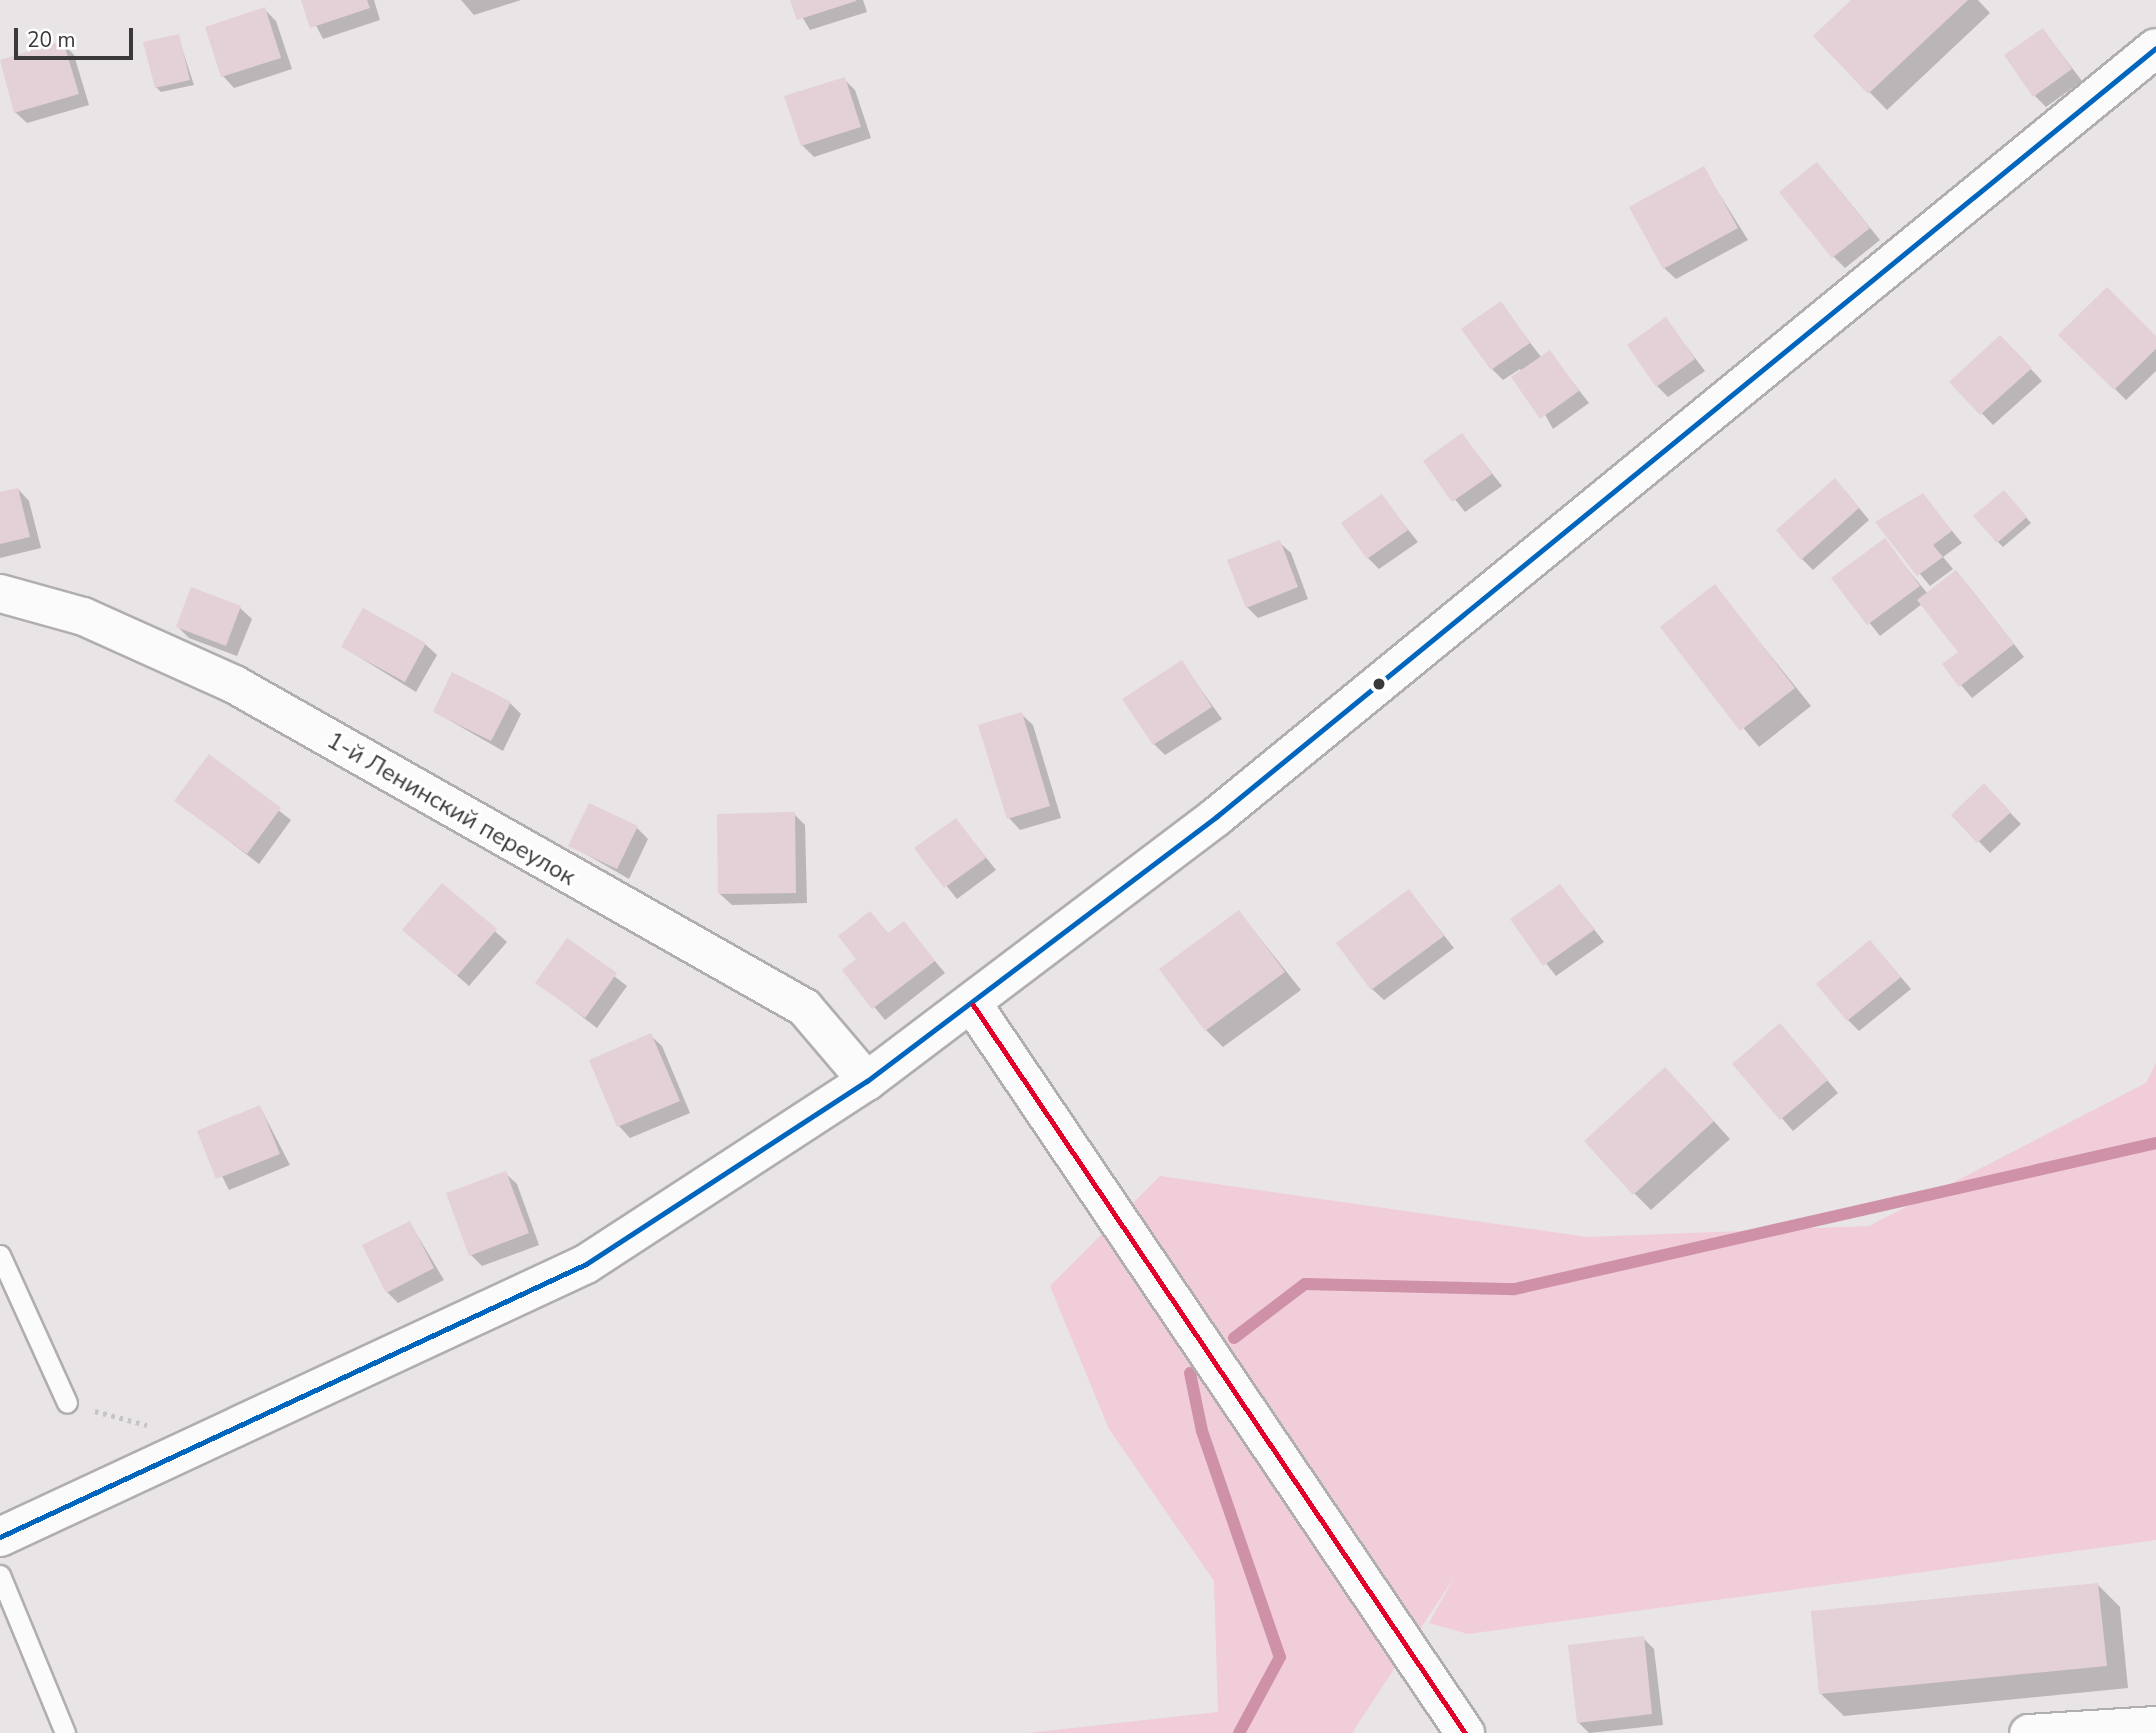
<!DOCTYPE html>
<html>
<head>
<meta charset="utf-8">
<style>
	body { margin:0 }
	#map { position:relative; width:2156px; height:1733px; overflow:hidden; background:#e9e4e6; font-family:"Nunito Sans",sans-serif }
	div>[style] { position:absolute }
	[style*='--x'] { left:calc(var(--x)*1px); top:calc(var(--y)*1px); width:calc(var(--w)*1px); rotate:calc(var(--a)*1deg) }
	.green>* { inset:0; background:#f1ccd9 }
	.shadow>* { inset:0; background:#0003 }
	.stream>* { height:12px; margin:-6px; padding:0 6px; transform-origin:6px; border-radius:6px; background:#ce91a8 }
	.building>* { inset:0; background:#e4d0d7 }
	.path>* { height:4.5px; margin-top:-2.25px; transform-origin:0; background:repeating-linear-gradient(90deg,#c6c4c5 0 3.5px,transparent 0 8.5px) }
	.roads { filter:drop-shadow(2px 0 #b1aeae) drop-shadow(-2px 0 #b1aeae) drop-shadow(0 2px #b1aeae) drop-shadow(0 -2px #b1aeae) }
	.lane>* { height:19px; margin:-9.5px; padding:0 9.5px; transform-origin:9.5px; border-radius:9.5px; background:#fcfbfb }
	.street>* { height:37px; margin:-18.5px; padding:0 18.5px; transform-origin:18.5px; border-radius:18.5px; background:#fcfbfb }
	.secondary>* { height:38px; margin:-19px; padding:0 19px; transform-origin:19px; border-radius:19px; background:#fcfbfb }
	.primary>* { height:38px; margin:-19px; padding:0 19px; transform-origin:19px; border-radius:19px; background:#fcfbfb }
	.bus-1>* { height:5px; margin:-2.5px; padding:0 2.5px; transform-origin:2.5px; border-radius:2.5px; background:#0065bd }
	.bus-2>* { height:5px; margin:-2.5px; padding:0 2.5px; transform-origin:2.5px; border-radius:2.5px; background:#e4002b }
	.dots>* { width:19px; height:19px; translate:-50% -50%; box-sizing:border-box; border:4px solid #fff; border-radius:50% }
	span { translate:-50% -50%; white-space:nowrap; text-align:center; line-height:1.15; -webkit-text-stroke:6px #fff; paint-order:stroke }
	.street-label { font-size:24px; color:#3c393a }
	.scale { position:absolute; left:14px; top:28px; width:119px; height:32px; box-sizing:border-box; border:4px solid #3c393a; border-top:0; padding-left:9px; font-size:21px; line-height:24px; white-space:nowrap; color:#3c393a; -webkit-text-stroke:5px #fff; paint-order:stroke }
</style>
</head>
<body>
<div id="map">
	<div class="green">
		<div style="clip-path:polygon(2156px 1063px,2156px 1540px,1468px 1634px,1429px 1623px,1455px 1576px,1352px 1733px,1028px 1733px,1218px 1712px,1214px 1581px,1109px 1429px,1050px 1286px,1160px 1176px,1588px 1237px,1869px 1226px,2146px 1083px)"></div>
	</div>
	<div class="shadow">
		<div style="clip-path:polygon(303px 0,374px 0,380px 20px,323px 39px)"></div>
		<div style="clip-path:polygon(461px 0,521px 0,474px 15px)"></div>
		<div style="clip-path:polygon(792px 0,863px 0,867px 12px,810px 30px)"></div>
		<div style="clip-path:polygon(1853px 0,1978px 0,1990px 13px,1887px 110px,1815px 36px)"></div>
		<div style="clip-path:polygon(264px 9px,276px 21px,292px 69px,234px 88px,223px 76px)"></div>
		<div style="clip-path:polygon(2043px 30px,2082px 81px,2046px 107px,2035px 96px)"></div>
		<div style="clip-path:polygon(178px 36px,194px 85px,161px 92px,156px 87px)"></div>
		<div style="clip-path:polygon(63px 43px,74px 55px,89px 105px,27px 123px,15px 112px)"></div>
		<div style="clip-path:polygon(844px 79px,855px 90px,871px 138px,814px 157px,802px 145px)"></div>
		<div style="clip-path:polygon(1703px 168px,1748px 240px,1676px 279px,1664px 268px)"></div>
		<div style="clip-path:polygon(1828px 176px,1880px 240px,1845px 268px,1833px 256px)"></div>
		<div style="clip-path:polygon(1500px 303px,1541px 357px,1549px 352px,1589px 403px,1553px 429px,1520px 369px,1503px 380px,1492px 369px)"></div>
		<div style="clip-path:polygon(1666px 320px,1705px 371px,1668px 397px,1657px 386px)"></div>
		<div style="clip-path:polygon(2061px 335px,2156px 339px,2156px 371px,2126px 400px)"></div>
		<div style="clip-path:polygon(2012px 349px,2042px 381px,1993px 425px,1952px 382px)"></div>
		<div style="clip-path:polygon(1462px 435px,1502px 486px,1465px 512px,1425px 461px)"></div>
		<div style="clip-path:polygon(18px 489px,29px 501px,41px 548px,0 558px,0 494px)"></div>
		<div style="clip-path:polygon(1846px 492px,1869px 520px,1813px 570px,1802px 559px)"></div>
		<div style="clip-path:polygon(1923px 496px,1962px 543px,1943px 557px,1953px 569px,1930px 586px,1877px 522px)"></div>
		<div style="clip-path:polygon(1382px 497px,1418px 542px,1379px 569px,1368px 558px)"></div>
		<div style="clip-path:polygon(2009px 497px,2031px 523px,2003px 547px,1998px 542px)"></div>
		<div style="clip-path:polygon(1884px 541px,1928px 594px,1967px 584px,2024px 657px,1972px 698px,1944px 665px,1960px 652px,1922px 604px,1880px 636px,1834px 578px)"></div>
		<div style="clip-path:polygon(1279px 542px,1291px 553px,1308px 599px,1258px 618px,1247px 607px)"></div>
		<div style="clip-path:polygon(1715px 587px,1811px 706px,1759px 747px,1662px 628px)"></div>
		<div style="clip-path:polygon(240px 608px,252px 619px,237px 656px,189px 638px,178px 627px)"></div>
		<div style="clip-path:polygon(425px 644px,437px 655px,416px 692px,343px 647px)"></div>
		<div style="clip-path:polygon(1182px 663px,1222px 719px,1165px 755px,1154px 744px)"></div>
		<div style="clip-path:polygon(510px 703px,521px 714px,503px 751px,435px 712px)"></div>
		<div style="clip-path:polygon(1021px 714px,1033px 725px,1061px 818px,1020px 830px,1009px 818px)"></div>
		<div style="clip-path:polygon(209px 757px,291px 820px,259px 864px,177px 801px)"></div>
		<div style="clip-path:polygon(1995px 797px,2021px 824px,1990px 853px,1953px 815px)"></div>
		<div style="clip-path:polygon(794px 814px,805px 825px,807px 903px,732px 905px,720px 894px)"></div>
		<div style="clip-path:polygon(956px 820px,996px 870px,957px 899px,916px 848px)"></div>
		<div style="clip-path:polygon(637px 828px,648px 839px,629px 879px,570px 845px)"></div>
		<div style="clip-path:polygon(443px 885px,507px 942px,469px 986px,404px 930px)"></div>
		<div style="clip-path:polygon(1560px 886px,1604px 942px,1556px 976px,1512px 920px)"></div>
		<div style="clip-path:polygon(1409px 891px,1454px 948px,1384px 1000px,1372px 989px)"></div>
		<div style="clip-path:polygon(1239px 912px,1301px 990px,1223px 1047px,1206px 1030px)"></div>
		<div style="clip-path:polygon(870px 913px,889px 935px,904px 924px,945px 973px,885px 1020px,844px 970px,859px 960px)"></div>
		<div style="clip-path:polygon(567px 940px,627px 986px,597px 1028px,537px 982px)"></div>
		<div style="clip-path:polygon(1881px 954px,1911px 989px,1859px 1031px,1848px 1020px)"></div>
		<div style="clip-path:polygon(650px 1035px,662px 1046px,690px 1113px,630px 1138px,619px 1126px,591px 1061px)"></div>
		<div style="clip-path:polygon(1791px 1037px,1838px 1093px,1793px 1131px,1735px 1064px)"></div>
		<div style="clip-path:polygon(1682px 1086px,1730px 1139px,1651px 1210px,1634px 1193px)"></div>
		<div style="clip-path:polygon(260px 1107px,290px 1165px,229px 1190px,199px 1131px)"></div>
		<div style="clip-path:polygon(505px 1173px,517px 1184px,539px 1245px,482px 1266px,471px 1255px)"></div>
		<div style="clip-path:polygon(410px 1223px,444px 1280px,398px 1303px,387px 1292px)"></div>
		<div style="clip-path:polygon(2098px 1585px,2120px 1607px,2128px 1688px,1844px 1716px,1821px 1694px)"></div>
		<div style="clip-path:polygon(1643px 1638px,1654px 1649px,1663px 1725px,1589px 1733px,1578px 1722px)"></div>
	</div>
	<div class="stream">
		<div style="--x:1234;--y:1338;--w:89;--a:-37.3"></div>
		<div style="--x:1305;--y:1284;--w:210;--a:1.4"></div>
		<div style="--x:1515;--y:1289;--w:657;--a:-12.83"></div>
		<div style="--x:1190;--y:1373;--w:59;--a:78.3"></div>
		<div style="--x:1202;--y:1431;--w:239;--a:71"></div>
		<div style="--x:1280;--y:1657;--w:86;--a:118.3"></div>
	</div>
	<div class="building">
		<div style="clip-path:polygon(301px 0,367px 0,370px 8px,310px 28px)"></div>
		<div style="clip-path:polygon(790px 0,856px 0,856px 1px,797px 20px)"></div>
		<div style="clip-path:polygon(1851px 0,1968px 0,1868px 94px,1813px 36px)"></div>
		<div style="clip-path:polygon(265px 7px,281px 58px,221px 77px,205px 27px)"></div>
		<div style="clip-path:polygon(2043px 28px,2072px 69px,2033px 97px,2004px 55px)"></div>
		<div style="clip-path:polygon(179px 34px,190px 80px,155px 88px,143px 42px)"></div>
		<div style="clip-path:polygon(63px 41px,79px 94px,14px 113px,0 60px)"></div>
		<div style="clip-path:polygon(845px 77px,861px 127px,801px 146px,784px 96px)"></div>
		<div style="clip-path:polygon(1817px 162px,1870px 228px,1832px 258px,1779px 192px)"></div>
		<div style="clip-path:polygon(1704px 166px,1738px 228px,1663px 269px,1629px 207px)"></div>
		<div style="clip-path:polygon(2107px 287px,2156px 336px,2156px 349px,2114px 390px,2058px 335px)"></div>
		<div style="clip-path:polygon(1501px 301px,1530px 343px,1491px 370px,1461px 329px)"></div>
		<div style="clip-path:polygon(1666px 317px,1695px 359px,1656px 387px,1627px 345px)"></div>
		<div style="clip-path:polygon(2000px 335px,2032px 368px,1980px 415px,1949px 382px)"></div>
		<div style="clip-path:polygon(1550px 350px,1579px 391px,1540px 419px,1511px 377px)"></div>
		<div style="clip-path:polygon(1462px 433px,1492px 474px,1452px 502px,1423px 461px)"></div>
		<div style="clip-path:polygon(1835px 478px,1859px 508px,1801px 560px,1776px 530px)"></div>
		<div style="clip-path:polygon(18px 488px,30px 537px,0 544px,0 492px)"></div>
		<div style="clip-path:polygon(2004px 490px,2027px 517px,1997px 543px,1973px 516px)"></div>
		<div style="clip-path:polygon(1923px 493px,1952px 531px,1933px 545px,1943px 557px,1917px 576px,1875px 522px)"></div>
		<div style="clip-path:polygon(1382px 494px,1408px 530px,1367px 559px,1341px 523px)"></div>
		<div style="clip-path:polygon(1885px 538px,1920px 586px,1867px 625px,1831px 578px)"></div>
		<div style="clip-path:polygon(1280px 540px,1298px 587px,1246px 608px,1227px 560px)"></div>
		<div style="clip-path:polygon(1956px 570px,2014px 644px,1959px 687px,1942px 664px,1958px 652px,1917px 600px)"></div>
		<div style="clip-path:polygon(1715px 584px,1795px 688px,1740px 731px,1660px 627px)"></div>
		<div style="clip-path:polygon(191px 587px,241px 606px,226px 646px,176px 627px)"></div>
		<div style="clip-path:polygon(363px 608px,426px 643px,405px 682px,341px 647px)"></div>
		<div style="clip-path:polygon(1182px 660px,1212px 707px,1153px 745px,1122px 699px)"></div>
		<div style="clip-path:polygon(452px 672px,511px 702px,491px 741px,433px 712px)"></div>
		<div style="clip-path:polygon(1022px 712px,1050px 806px,1007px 819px,978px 725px)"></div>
		<div style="clip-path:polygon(209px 754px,281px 808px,247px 854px,174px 801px)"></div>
		<div style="clip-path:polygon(1984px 783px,2011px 812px,1977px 843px,1951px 815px)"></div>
		<div style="clip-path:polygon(589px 803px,638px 826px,617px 869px,568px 846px)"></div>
		<div style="clip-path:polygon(795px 812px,796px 893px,718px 894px,717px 814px)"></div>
		<div style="clip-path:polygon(956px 818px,986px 858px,944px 888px,914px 848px)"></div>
		<div style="clip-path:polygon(442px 883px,497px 929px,457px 976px,402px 930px)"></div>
		<div style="clip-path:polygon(1560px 884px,1594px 930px,1543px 966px,1510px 919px)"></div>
		<div style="clip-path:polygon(1409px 889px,1444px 936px,1371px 990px,1336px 943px)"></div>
		<div style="clip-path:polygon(1239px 910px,1285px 972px,1205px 1031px,1159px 969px)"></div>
		<div style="clip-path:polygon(870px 911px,888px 933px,904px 921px,935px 961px,872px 1009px,842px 970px,856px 959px,838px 936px)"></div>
		<div style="clip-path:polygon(567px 938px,617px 973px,585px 1018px,535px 983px)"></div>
		<div style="clip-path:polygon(1870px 940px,1901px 977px,1847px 1021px,1816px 984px)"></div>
		<div style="clip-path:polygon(1780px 1023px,1828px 1080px,1780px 1120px,1732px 1064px)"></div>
		<div style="clip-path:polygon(651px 1033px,680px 1101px,617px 1127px,589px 1060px)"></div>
		<div style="clip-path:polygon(1665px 1067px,1714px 1121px,1633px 1195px,1584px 1141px)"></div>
		<div style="clip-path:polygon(260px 1105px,280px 1154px,216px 1179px,197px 1131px)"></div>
		<div style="clip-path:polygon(506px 1171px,529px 1233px,469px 1256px,446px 1193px)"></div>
		<div style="clip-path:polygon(410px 1221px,434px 1268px,386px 1293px,362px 1245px)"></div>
		<div style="clip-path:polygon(2098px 1583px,2107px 1666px,1819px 1694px,1811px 1611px)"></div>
		<div style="clip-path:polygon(1644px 1636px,1652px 1714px,1577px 1723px,1568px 1645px)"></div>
	</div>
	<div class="path">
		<div style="--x:95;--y:1411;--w:54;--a:15.1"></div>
	</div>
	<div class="roads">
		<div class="lane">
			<div style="--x:0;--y:1255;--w:162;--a:65.6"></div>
			<div style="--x:0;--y:1575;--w:171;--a:67.6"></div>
		</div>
		<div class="street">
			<div style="--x:0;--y:593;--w:86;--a:15.5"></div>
			<div style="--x:83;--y:616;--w:166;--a:24.2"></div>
			<div style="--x:234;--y:684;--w:655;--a:29.54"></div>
			<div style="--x:804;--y:1007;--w:97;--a:49.6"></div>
			<div style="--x:2028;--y:1733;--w:128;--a:-3.6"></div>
		</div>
		<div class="secondary">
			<div style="--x:973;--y:1005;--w:879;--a:55.95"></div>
		</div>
		<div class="primary">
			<div style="--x:0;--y:1537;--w:646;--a:-24.98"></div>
			<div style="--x:586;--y:1264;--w:335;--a:-33.1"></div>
			<div style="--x:867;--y:1081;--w:438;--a:-37.1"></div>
			<div style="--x:1216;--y:817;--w:1214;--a:-39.29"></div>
		</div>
	</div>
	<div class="bus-1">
		<div style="--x:0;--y:1537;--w:646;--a:-24.98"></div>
		<div style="--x:586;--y:1264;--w:335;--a:-33.1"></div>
		<div style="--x:867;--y:1081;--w:438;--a:-37.1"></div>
		<div style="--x:1216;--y:817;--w:1214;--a:-39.29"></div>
	</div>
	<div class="bus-2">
		<div style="--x:973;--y:1005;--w:879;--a:55.95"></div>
	</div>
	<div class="dots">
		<div style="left:1379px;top:684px;background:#3c393a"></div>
	</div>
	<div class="street-label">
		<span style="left:451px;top:809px;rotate:30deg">1-й Ленинский переулок</span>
	</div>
	<div class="scale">20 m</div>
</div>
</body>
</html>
